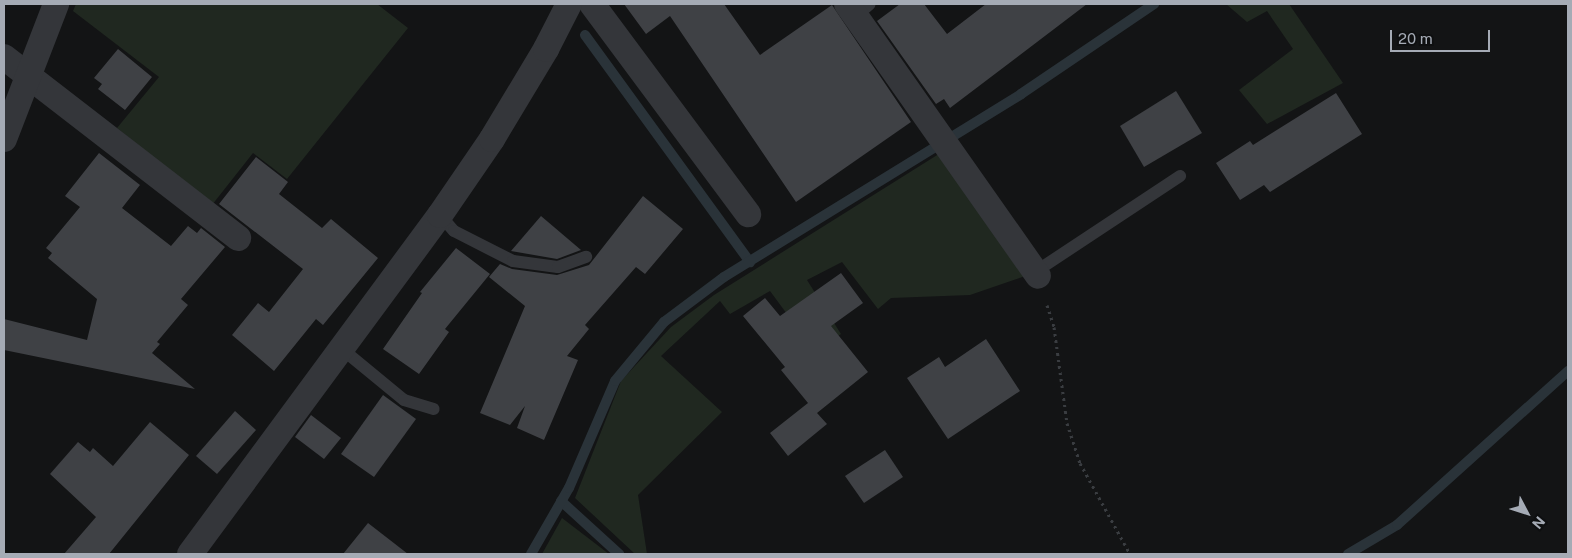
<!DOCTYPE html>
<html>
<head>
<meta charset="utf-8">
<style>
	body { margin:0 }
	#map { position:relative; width:1572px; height:558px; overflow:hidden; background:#131415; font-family:"Public Sans",sans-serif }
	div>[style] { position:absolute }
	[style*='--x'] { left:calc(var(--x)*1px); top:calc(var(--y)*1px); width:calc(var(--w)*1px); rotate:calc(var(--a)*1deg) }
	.green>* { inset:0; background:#202820 }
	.stream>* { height:10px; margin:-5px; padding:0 5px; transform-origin:5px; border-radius:5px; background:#2a3339 }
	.building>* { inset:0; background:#3f4145 }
	.path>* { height:3px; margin-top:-1.5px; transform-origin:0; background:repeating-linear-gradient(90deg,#3a3d41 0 2.5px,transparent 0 6.5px) }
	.service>* { height:12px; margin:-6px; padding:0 6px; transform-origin:6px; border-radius:6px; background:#34363a }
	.minor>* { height:26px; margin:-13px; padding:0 13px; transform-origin:13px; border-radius:13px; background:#34363a }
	span { translate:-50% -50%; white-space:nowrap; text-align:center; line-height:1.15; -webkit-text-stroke:4px #0e0f10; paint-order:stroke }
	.frame { position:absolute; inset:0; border:5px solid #a5abb5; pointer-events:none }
	.north { position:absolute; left:1502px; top:488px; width:50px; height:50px; -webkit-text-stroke:4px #0e0f10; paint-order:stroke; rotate:130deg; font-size:14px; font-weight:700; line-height:20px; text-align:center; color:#a5abb5 }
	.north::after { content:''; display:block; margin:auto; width:18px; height:22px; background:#a5abb5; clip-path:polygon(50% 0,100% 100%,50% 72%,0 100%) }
	.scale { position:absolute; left:1390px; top:30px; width:100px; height:22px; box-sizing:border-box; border:2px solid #a5abb5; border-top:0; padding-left:6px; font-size:15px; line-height:18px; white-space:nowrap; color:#a5abb5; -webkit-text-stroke:4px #0e0f10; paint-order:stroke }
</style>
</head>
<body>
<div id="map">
	<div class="green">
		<div style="clip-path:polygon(76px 4px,377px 4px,408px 28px,287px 179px,253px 153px,212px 205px,117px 128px,159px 77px,73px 11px)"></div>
		<div style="clip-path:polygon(1226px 4px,1289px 4px,1343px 83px,1267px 124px,1239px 90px,1293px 49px,1267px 11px,1247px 22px)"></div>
		<div style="clip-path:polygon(942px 152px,1028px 275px,970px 295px,891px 298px,878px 309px,842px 262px,807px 280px,841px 334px,815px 352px,770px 291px,730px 314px,720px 301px,661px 356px,722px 412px,638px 495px,647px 554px,635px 554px,575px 498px,621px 381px,671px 327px,714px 295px)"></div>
		<div style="clip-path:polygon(562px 518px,609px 554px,542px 554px)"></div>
	</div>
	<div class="stream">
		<div style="--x:585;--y:35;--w:281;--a:54"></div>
		<div style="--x:561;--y:501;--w:79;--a:42.4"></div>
		<div style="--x:531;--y:554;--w:76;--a:-60.1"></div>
		<div style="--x:569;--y:488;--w:116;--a:-66.7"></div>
		<div style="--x:615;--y:381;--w:77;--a:-50.3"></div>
		<div style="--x:664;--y:322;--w:75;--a:-36.9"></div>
		<div style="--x:724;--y:277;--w:349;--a:-31.6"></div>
		<div style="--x:1021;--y:94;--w:161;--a:-34.1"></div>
		<div style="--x:1348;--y:554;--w:57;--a:-30.6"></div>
		<div style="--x:1397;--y:525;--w:230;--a:-42"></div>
	</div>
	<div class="building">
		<div style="clip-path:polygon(624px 4px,724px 4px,760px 55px,832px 5px,911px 122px,796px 202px,670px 16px,646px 34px)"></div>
		<div style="clip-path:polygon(900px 4px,924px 4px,947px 34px,986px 4px,1087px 4px,950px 108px,944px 99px,936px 104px,877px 21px)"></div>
		<div style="clip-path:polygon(118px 49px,152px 77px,125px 110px,98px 89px,102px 84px,94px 78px)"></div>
		<div style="clip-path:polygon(1176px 91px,1202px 133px,1144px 167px,1120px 126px)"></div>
		<div style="clip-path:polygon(1336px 93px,1362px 134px,1270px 192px,1264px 185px,1240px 200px,1216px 163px,1250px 141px,1253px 145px)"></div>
		<div style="clip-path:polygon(99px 153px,140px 185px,122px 208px,171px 246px,188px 226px,197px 233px,201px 228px,225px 247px,181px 299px,188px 305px,157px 342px,160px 344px,152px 353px,195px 389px,4px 350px,4px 319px,87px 340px,97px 299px,48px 258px,52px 253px,46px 248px,80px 207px,65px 196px)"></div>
		<div style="clip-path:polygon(256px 157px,288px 182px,279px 194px,322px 228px,331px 219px,378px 258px,323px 325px,316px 319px,274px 371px,232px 335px,258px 303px,269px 312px,303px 269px,219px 204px)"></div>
		<div style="clip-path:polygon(643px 196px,683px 229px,645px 274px,636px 267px,585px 325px,589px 329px,567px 356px,578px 360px,544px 440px,517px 428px,525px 406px,510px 425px,480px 413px,525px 306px,489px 277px,500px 264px,512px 269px,557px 275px,589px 265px)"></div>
		<div style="clip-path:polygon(541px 216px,581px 250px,557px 259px,511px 251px)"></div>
		<div style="clip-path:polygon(456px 248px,490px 274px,445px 329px,449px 332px,419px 374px,383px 349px,422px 293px,420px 292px)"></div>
		<div style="clip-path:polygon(841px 273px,863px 303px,831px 326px,868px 372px,817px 413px,827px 424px,788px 456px,770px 433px,808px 403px,781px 370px,785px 367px,743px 316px,765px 298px,780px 316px)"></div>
		<div style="clip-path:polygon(986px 339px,1020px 391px,948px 439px,907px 378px,939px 357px,945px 367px)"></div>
		<div style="clip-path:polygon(383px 395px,416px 419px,374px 477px,341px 454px)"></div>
		<div style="clip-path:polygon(235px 411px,256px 430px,217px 474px,196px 456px)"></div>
		<div style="clip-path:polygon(311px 415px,341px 438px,324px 459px,295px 437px)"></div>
		<div style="clip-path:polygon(150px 422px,189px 455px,109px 554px,64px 554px,96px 517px,50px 474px,78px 442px,90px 452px,93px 448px,113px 466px)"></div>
		<div style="clip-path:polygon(885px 450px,903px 477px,864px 503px,845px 476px)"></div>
		<div style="clip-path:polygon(368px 523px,408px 554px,343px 554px)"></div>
	</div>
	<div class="path">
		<div style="--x:1047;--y:305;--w:23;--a:72"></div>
		<div style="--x:1054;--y:327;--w:97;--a:82.3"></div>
		<div style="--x:1067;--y:423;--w:42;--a:72"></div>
		<div style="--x:1080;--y:463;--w:104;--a:61.2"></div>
	</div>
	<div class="service">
		<div style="--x:856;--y:16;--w:18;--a:-41"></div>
		<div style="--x:440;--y:215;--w:21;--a:49"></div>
		<div style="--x:454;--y:231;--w:66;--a:27"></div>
		<div style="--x:513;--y:261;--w:45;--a:7.6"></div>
		<div style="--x:558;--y:267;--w:30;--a:-20"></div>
		<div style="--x:1035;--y:272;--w:174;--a:-33.5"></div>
		<div style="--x:342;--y:349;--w:80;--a:39.4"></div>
		<div style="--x:404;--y:400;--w:31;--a:17"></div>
	</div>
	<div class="minor">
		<div style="--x:592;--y:4;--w:262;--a:53.4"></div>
		<div style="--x:847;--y:4;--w:332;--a:54.9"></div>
		<div style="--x:4;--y:57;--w:296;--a:37.7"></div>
		<div style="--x:4;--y:139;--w:145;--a:-68.9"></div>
		<div style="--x:190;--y:554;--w:421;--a:-53.6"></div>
		<div style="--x:440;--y:215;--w:92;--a:-55.6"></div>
		<div style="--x:492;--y:139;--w:105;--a:-59"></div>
		<div style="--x:546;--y:49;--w:51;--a:-62.9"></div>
	</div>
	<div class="frame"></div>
	<div class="north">N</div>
	<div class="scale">20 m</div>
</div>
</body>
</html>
